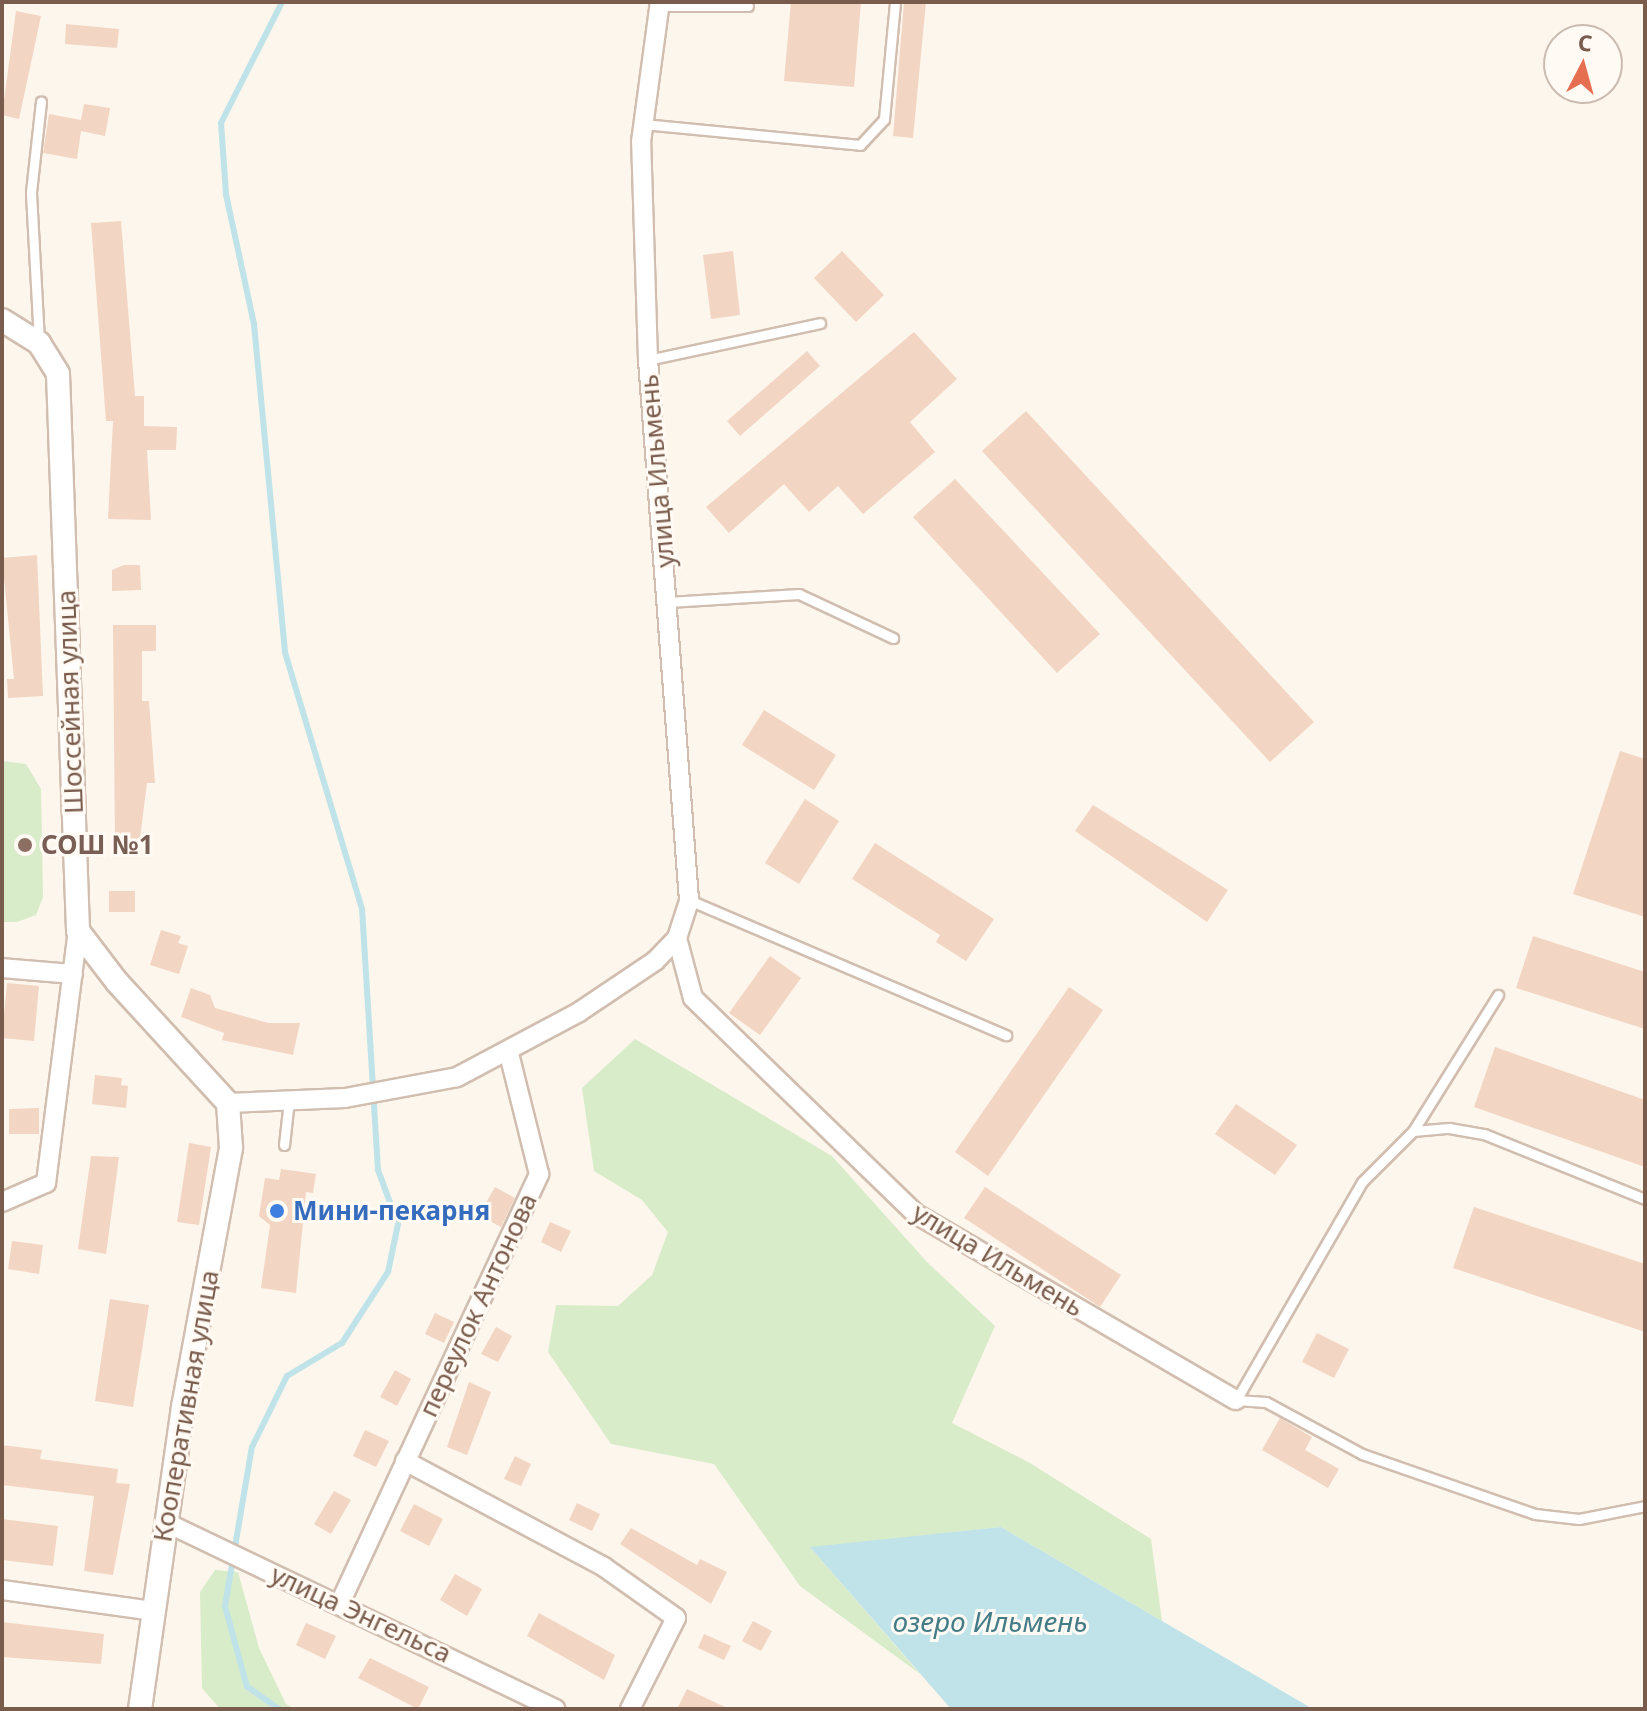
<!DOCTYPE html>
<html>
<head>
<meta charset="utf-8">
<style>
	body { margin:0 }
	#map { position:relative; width:1647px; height:1711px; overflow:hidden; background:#fdf6ec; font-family:"Noto Sans",sans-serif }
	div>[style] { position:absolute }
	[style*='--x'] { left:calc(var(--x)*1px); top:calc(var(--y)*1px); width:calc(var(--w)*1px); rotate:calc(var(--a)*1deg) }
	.green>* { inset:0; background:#d8ecc9 }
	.water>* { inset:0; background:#bfe3e8 }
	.stream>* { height:6px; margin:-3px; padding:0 3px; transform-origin:3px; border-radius:3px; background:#bfe3e8 }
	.building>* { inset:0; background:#f3d5c3 }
	.roads { filter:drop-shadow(2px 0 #d1beb0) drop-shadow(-2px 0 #d1beb0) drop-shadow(0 2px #d1beb0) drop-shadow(0 -2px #d1beb0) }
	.service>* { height:9px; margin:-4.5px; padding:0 4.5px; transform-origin:4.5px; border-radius:4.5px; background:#fff }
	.minor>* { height:18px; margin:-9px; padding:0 9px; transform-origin:9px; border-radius:9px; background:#fff }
	.tertiary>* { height:22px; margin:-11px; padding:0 11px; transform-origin:11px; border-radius:11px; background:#fff }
	.dots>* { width:22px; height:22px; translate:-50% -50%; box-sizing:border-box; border:4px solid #fffaf3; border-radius:50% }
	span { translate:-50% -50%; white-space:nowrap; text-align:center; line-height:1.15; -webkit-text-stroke:6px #fffaf3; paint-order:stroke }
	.street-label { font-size:26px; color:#7a5c4d }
	.education-label { font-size:26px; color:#785e54; font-weight:700 }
	.left { translate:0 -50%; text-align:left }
	.shop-label { font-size:26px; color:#366cbe; font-weight:700 }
	.water-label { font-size:28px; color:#437c86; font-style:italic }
	.frame { position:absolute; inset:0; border:4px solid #7a5c4d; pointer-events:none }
	.north { position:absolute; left:1543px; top:24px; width:80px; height:80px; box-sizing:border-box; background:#fffaf3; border:2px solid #cabbb1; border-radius:50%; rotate:6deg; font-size:22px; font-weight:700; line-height:32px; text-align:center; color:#7a5c4d }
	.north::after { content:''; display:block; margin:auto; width:28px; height:36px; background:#e76f51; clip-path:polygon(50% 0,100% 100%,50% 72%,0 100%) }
</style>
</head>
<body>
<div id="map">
	<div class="green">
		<div style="clip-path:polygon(2px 761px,26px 764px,41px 789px,43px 897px,36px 915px,17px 922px,2px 922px)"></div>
		<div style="clip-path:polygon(635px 1039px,832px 1156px,927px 1262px,995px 1326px,952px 1423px,1030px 1463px,1151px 1539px,1162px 1621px,1001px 1527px,811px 1548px,920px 1674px,800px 1586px,714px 1464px,611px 1444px,548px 1352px,556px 1305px,618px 1306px,652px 1275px,668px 1232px,642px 1200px,594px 1171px,582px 1088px)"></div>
		<div style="clip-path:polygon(215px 1570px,238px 1572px,259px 1648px,286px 1704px,295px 1709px,220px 1709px,202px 1688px,200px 1592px)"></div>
	</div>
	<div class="water">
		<div style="clip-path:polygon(1001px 1527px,1162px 1621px,1313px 1709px,951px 1709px,810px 1547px)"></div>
	</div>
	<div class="stream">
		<div style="--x:279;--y:1709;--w:39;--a:-145"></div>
		<div style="--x:247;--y:1687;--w:84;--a:-105.2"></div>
		<div style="--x:225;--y:1606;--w:161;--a:-80.4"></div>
		<div style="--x:252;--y:1447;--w:79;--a:-63.8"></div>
		<div style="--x:287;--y:1376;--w:64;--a:-31"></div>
		<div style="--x:342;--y:1343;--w:85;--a:-57.1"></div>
		<div style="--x:388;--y:1272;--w:49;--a:-78.2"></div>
		<div style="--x:398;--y:1224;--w:58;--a:-110.3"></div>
		<div style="--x:378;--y:1170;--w:261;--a:-93.5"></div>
		<div style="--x:362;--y:909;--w:268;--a:-106.7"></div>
		<div style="--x:285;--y:652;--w:329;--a:-95.4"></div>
		<div style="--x:254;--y:324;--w:133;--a:-102.2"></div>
		<div style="--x:226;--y:194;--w:71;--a:-94"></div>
		<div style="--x:221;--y:123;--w:136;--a:-63.2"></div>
	</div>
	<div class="building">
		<div style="clip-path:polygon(791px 2px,861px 2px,854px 87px,784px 81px)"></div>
		<div style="clip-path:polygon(904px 2px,926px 2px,913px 138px,893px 136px)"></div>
		<div style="clip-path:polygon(16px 11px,41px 16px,19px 119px,2px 115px)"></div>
		<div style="clip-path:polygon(66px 24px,119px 29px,117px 48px,65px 44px)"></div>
		<div style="clip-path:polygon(84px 104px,110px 108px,105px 136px,81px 131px,77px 159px,43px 153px,49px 114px,81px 120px)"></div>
		<div style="clip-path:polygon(121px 221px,135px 396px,144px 396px,144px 426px,177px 427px,176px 450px,147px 450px,151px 520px,108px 519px,113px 421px,106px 421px,91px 223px)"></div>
		<div style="clip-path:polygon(733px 251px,740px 315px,711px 319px,703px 255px)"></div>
		<div style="clip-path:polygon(842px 251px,884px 295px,856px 322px,814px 278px)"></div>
		<div style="clip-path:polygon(914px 332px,957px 379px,910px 422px,935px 452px,863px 514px,838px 486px,809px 512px,784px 484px,729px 533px,706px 507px)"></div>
		<div style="clip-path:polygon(807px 351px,820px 366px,740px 436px,727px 421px)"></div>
		<div style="clip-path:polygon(1026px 411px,1314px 722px,1270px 762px,982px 451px)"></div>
		<div style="clip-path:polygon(955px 479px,1100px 634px,1057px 673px,913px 517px)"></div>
		<div style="clip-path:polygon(37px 555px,43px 696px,8px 698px,7px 679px,14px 679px,2px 558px)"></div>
		<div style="clip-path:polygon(124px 565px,140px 565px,141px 590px,112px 591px,112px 570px)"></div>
		<div style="clip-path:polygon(113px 625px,156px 625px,156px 651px,142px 651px,142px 701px,149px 701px,155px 783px,147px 783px,139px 846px,115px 843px)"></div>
		<div style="clip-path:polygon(764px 710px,836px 755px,814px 790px,742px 745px)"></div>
		<div style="clip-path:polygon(1620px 751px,1645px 759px,1645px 917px,1573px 894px)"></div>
		<div style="clip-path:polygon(805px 799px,839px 821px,799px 884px,765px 863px)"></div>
		<div style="clip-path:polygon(1093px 805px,1228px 890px,1207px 922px,1075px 831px)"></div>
		<div style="clip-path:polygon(875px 843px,994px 919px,966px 961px,936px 942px,940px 935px,852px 879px)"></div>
		<div style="clip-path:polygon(109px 891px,135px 891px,135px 912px,109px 912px)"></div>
		<div style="clip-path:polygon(161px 930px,181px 936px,178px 943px,188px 946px,179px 974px,150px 965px)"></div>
		<div style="clip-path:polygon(1533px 936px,1645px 972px,1645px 1029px,1516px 988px)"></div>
		<div style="clip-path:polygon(770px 956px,801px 978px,760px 1035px,729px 1013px)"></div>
		<div style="clip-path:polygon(7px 983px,39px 986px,34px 1041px,2px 1038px)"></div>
		<div style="clip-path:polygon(1069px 987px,1103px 1010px,988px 1176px,955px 1152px)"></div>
		<div style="clip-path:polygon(191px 988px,210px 995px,215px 1008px,268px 1023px,300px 1023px,293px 1055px,222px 1040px,224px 1033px,181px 1017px)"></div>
		<div style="clip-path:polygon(1495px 1047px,1645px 1100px,1645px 1167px,1474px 1107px)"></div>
		<div style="clip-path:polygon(95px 1075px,122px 1078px,121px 1085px,128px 1086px,126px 1108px,92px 1104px)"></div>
		<div style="clip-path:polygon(1236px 1104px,1297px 1145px,1275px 1175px,1215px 1134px)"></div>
		<div style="clip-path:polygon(39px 1108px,39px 1134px,9px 1134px,9px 1109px)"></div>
		<div style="clip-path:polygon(189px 1143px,211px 1147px,199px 1225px,177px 1222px)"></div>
		<div style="clip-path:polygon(91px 1156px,119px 1157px,106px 1254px,78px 1249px)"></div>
		<div style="clip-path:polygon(281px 1169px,316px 1174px,313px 1193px,306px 1192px,296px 1293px,261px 1288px,270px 1225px,259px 1216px,265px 1178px,279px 1180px)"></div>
		<div style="clip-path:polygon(495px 1187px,515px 1198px,501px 1227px,479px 1215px)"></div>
		<div style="clip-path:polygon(985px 1187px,1121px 1275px,1100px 1307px,964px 1218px)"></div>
		<div style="clip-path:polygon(1474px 1207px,1645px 1264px,1645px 1332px,1453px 1268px)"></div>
		<div style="clip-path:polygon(550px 1222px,571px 1231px,561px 1252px,541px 1242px)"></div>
		<div style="clip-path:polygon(12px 1241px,43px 1245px,39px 1274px,8px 1269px)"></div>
		<div style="clip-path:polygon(110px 1299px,149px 1305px,133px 1407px,95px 1401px)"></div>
		<div style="clip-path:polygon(435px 1313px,454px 1322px,444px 1343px,425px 1334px)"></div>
		<div style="clip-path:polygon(496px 1327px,512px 1336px,498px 1362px,481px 1354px)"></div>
		<div style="clip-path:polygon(1317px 1333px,1349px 1349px,1334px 1378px,1302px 1362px)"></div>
		<div style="clip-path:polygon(395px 1370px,411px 1379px,397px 1406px,380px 1397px)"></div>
		<div style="clip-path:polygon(469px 1382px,491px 1392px,467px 1455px,447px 1447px)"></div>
		<div style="clip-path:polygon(1280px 1418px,1312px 1437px,1305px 1450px,1339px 1469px,1328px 1488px,1262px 1450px)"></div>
		<div style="clip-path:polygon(365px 1430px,389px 1441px,376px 1467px,353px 1456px)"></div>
		<div style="clip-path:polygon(2px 1445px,42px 1450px,40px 1459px,118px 1469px,116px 1483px,130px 1484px,113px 1575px,84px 1571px,94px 1496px,2px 1485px)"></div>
		<div style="clip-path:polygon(515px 1456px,531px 1464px,521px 1486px,504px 1479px)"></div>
		<div style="clip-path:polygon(334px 1491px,351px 1500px,331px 1534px,314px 1524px)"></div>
		<div style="clip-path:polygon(577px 1503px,600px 1514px,592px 1531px,569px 1520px)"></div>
		<div style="clip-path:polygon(414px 1504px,443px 1519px,429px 1546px,400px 1531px)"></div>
		<div style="clip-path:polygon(2px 1519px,58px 1526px,53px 1566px,2px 1560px)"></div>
		<div style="clip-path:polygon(631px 1528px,697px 1565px,700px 1559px,727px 1572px,711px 1604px,620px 1544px)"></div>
		<div style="clip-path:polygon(455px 1574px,482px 1589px,467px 1616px,440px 1600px)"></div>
		<div style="clip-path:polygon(539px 1613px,615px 1655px,604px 1680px,527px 1636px)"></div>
		<div style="clip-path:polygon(753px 1621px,772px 1631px,761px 1651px,742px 1641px)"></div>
		<div style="clip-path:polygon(2px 1622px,104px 1634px,101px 1664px,2px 1657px)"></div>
		<div style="clip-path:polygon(306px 1623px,336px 1636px,325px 1659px,296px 1645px)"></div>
		<div style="clip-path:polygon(704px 1634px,731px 1646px,724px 1660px,698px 1648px)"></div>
		<div style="clip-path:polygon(370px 1658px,429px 1687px,418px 1709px,358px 1678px)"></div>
		<div style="clip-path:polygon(687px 1689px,729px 1709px,677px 1709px)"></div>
	</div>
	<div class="roads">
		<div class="service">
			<div style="--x:659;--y:6;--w:89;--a:0"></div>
			<div style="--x:643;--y:124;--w:218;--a:5.5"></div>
			<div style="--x:860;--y:145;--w:35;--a:-47"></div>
			<div style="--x:884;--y:119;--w:118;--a:-84.6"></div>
			<div style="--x:39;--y:341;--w:149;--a:-93.1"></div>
			<div style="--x:31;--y:192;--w:91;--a:-83.7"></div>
			<div style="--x:648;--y:360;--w:176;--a:-12.1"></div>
			<div style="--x:668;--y:602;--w:131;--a:-3.5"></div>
			<div style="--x:799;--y:594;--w:104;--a:25.1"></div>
			<div style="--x:689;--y:900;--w:345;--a:23.1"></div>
			<div style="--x:1498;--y:995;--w:160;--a:122"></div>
			<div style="--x:1413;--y:1131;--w:72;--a:135"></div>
			<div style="--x:1362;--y:1182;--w:252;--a:120"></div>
			<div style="--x:1236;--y:1400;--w:30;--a:4"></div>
			<div style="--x:1266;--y:1402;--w:109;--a:28.4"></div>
			<div style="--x:1362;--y:1454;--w:183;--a:19.1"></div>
			<div style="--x:1535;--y:1514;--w:44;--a:6.5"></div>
			<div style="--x:1579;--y:1519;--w:67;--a:-11.1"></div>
			<div style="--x:1413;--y:1131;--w:36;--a:-5"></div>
			<div style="--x:1449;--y:1128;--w:36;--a:10"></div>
			<div style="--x:1484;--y:1134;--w:174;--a:22"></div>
			<div style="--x:284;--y:1145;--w:45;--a:-83.7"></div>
		</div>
		<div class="minor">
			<div style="--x:677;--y:938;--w:62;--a:75.1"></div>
			<div style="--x:693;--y:998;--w:310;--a:44.1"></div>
			<div style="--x:916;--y:1214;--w:370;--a:30.2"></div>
			<div style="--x:2;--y:968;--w:71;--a:4.8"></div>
			<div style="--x:228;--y:1103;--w:117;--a:-2.4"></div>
			<div style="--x:345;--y:1098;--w:114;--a:-10.6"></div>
			<div style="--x:457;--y:1077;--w:138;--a:-28"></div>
			<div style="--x:579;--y:1012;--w:92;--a:-33.9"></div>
			<div style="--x:655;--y:961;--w:32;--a:-46"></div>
			<div style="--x:677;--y:938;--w:40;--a:-72"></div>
			<div style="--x:689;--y:900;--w:542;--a:-94.34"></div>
			<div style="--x:648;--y:360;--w:218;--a:-91.8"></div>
			<div style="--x:641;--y:142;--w:141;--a:-82.3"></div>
			<div style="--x:2;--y:1202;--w:48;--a:-23.4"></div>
			<div style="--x:46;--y:1183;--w:254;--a:-82.8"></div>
			<div style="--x:405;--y:1461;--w:225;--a:28"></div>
			<div style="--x:604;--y:1567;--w:88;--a:35.3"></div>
			<div style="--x:676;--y:1618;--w:102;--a:116.8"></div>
			<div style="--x:165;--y:1522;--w:433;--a:25.6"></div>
			<div style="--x:2;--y:1590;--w:152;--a:7.9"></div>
			<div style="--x:341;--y:1601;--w:471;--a:-65.1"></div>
			<div style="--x:539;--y:1174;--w:124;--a:-104"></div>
		</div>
		<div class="tertiary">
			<div style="--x:2;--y:320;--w:44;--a:31.9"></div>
			<div style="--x:39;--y:343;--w:36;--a:58"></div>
			<div style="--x:58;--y:374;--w:557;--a:87.94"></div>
			<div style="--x:78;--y:931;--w:64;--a:52.6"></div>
			<div style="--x:117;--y:982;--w:164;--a:47.5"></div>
			<div style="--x:228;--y:1103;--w:45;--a:86.2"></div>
			<div style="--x:231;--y:1148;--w:263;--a:100.5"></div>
			<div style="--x:183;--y:1407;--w:305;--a:98.1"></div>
		</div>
	</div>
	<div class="dots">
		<div style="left:25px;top:845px;background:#8d6e63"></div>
		<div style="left:277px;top:1211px;background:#3f7fe0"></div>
	</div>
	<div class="street-label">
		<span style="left:657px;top:471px;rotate:-95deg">улица Ильмень</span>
		<span style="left:70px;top:702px;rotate:-92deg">Шоссейная улица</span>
		<span style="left:998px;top:1260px;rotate:31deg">улица Ильмень</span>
		<span style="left:478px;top:1305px;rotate:-65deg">переулок Антонова</span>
		<span style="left:186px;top:1406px;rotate:-80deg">Кооперативная улица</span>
		<span style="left:361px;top:1614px;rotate:25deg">улица Энгельса</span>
	</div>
	<div class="education-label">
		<span class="left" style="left:41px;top:845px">СОШ №1</span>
	</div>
	<div class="shop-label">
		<span class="left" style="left:293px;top:1211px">Мини-пекарня</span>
	</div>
	<div class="water-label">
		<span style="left:990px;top:1621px">озеро Ильмень</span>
	</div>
	<div class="frame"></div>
	<div class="north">С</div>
</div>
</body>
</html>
